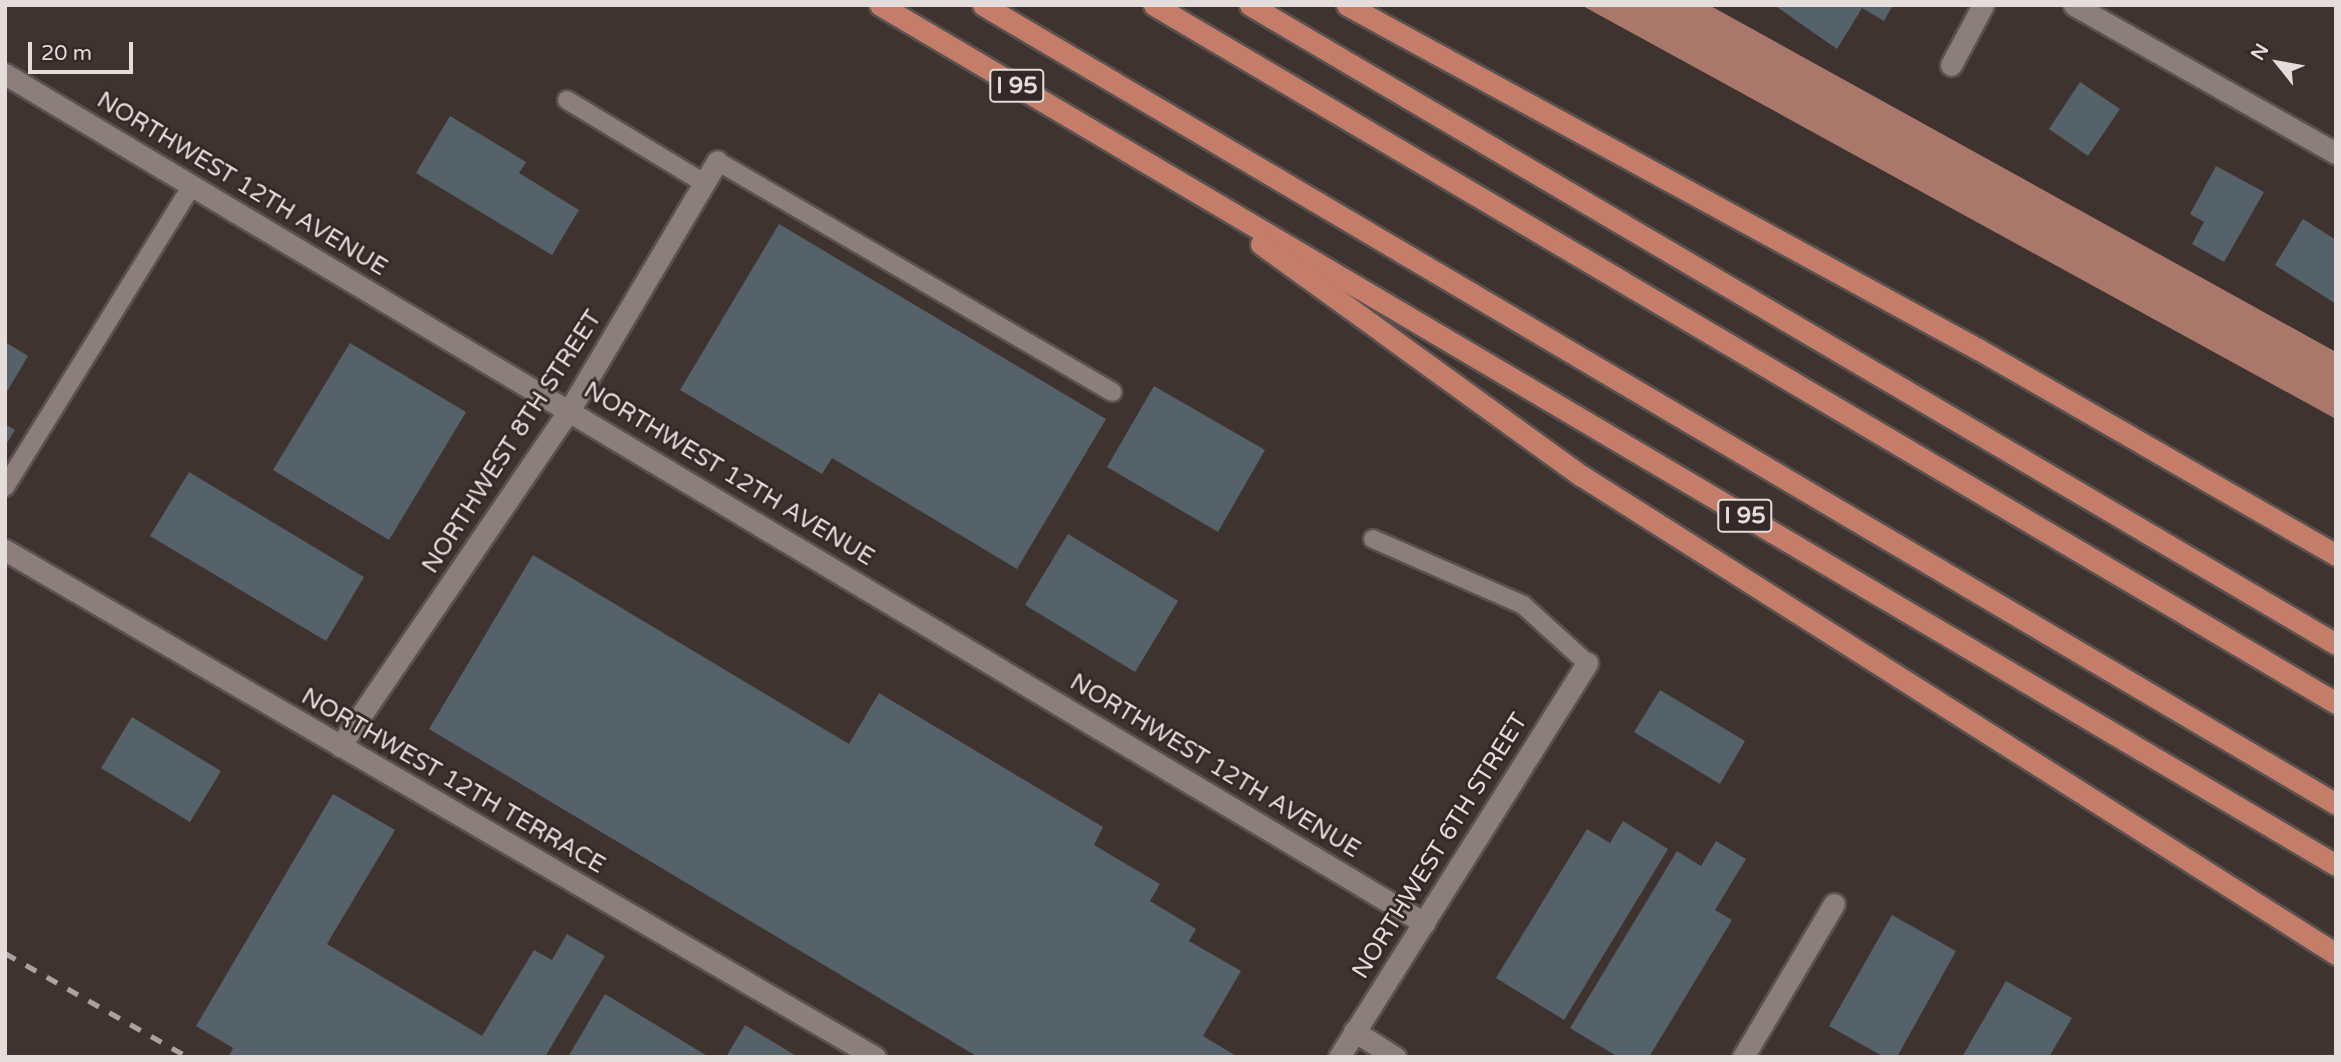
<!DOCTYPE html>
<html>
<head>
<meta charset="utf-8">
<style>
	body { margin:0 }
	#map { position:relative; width:2341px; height:1062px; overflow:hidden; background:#3f3330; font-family:"Varela Round",sans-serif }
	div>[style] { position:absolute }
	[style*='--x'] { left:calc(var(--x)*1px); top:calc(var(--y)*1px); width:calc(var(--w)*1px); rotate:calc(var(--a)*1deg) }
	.water>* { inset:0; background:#aa786b }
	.building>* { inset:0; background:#566269 }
	.roads { filter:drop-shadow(2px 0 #5a514f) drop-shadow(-2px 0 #5a514f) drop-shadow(0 2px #5a514f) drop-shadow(0 -2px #5a514f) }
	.lane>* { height:18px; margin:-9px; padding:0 9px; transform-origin:9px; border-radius:9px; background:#8c7e7a }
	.street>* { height:21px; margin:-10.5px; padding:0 10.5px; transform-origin:10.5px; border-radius:10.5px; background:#8c7e7a }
	.highway>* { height:21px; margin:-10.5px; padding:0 10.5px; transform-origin:10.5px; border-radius:10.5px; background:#c47d69 }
	.rail>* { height:5px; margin-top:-2.5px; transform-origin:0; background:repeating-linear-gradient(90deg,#aca3a1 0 12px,transparent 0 24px) }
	span { translate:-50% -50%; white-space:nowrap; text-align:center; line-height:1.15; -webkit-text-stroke:6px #342926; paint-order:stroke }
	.shield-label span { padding:2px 5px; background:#342926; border:2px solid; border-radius:5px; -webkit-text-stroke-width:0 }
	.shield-label { font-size:23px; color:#e4dddb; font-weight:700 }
	.street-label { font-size:24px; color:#e4dddb }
	.frame { position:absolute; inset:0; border:7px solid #e4dddb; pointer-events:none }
	.north { position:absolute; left:2243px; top:28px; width:70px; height:70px; -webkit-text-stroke:5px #342926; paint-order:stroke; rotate:301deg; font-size:19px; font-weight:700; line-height:28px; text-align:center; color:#e4dddb }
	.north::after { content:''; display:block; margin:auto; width:24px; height:32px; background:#e4dddb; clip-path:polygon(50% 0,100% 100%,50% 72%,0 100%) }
	.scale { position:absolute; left:28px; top:42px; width:105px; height:32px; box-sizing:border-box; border:4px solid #e4dddb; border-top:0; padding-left:9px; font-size:21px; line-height:24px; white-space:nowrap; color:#e4dddb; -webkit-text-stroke:5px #342926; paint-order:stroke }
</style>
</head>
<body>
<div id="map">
	<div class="water">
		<div style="clip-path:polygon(1581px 5px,1709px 5px,2336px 352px,2336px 419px)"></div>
	</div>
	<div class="building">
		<div style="clip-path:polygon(1774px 5px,1893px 5px,1884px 21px,1862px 8px,1837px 49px)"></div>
		<div style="clip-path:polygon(2080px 82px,2120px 109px,2088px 156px,2049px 129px)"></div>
		<div style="clip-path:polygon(450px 116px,526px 162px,519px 173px,579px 210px,552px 255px,416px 173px)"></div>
		<div style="clip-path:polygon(2216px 166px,2264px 192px,2224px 262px,2192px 244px,2204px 222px,2190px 214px)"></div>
		<div style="clip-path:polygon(2303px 219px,2336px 240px,2336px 304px,2275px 265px)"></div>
		<div style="clip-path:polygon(779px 224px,1106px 419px,1017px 569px,832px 458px,822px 474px,680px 390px)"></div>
		<div style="clip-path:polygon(5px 342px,28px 356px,5px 395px)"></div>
		<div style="clip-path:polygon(350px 343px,466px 412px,389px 540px,273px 470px)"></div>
		<div style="clip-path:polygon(1154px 386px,1265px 450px,1218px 532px,1107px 467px)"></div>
		<div style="clip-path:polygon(5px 424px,15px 430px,5px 446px)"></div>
		<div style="clip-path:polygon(189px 472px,364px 577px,326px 641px,150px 536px)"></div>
		<div style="clip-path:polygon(1068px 534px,1178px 601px,1135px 672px,1025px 605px)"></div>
		<div style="clip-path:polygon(533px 555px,849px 744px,879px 693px,1103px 827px,1094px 845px,1160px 884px,1150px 901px,1196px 929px,1189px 941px,1241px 971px,1203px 1036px,1238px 1057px,978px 1057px,429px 729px)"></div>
		<div style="clip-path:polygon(1660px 690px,1745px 741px,1720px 784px,1634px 732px)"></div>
		<div style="clip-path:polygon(132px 717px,221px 771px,190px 822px,101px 768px)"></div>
		<div style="clip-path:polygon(333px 794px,395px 830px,327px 944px,482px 1036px,534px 950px,552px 960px,567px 934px,605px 956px,545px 1057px,228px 1057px,233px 1048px,196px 1026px)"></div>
		<div style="clip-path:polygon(1623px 821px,1668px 849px,1564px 1020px,1496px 978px,1587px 829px,1610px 843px)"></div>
		<div style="clip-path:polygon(1716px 841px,1746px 859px,1715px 910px,1732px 920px,1649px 1057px,1618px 1057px,1570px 1028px,1677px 851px,1701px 866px)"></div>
		<div style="clip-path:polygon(1892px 915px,1956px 951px,1897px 1057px,1884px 1057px,1829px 1026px)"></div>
		<div style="clip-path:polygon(2006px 981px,2072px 1018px,2049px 1057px,1962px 1057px)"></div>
		<div style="clip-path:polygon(605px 994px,709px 1057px,568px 1057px)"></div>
		<div style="clip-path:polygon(745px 1025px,798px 1057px,726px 1057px)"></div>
	</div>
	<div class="roads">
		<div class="lane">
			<div style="--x:567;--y:100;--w:160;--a:31.2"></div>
			<div style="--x:717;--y:161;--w:458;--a:30.3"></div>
			<div style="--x:5;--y:487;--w:355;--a:-58.2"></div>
			<div style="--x:1373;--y:539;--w:164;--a:23.7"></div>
			<div style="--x:1523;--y:605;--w:86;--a:42.2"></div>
		</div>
		<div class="street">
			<div style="--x:2074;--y:5;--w:301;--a:29.5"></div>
			<div style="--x:1951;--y:65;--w:68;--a:-61.9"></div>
			<div style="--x:5;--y:74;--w:1654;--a:30.89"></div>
			<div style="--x:5;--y:550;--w:1007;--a:30.23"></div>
			<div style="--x:340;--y:746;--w:408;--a:-55.7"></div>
			<div style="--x:570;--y:409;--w:288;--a:-59.3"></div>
			<div style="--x:1354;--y:1031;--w:49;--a:32.4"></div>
			<div style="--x:1339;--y:1057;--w:466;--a:-57.8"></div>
			<div style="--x:1743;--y:1057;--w:178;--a:-59.3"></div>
		</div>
		<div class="highway">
			<div style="--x:880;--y:5;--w:1691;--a:30.57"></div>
			<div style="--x:983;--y:5;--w:1571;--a:30.56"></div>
			<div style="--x:1154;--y:5;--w:1373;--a:30.56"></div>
			<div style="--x:1250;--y:5;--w:1260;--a:30.47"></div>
			<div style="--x:1347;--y:5;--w:719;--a:28.6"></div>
			<div style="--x:1978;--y:349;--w:413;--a:29.9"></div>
			<div style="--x:1261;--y:244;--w:396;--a:35.9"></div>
			<div style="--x:1582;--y:476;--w:893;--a:32.37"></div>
		</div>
	</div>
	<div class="rail">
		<div style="--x:5;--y:953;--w:210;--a:29.6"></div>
	</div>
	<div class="shield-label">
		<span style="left:1017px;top:86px">I 95</span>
		<span style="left:1745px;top:516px">I 95</span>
	</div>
	<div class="street-label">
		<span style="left:242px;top:184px;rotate:31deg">NORTHWEST 12TH AVENUE</span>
		<span style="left:512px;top:442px;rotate:-57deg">NORTHWEST 8TH STREET</span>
		<span style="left:729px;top:474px;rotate:31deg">NORTHWEST 12TH AVENUE</span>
		<span style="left:1215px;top:766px;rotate:31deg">NORTHWEST 12TH AVENUE</span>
		<span style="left:453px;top:781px;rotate:30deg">NORTHWEST 12TH TERRACE</span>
		<span style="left:1440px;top:846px;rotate:-58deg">NORTHWEST 6TH STREET</span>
	</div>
	<div class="frame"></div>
	<div class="north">N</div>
	<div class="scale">20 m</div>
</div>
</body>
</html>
